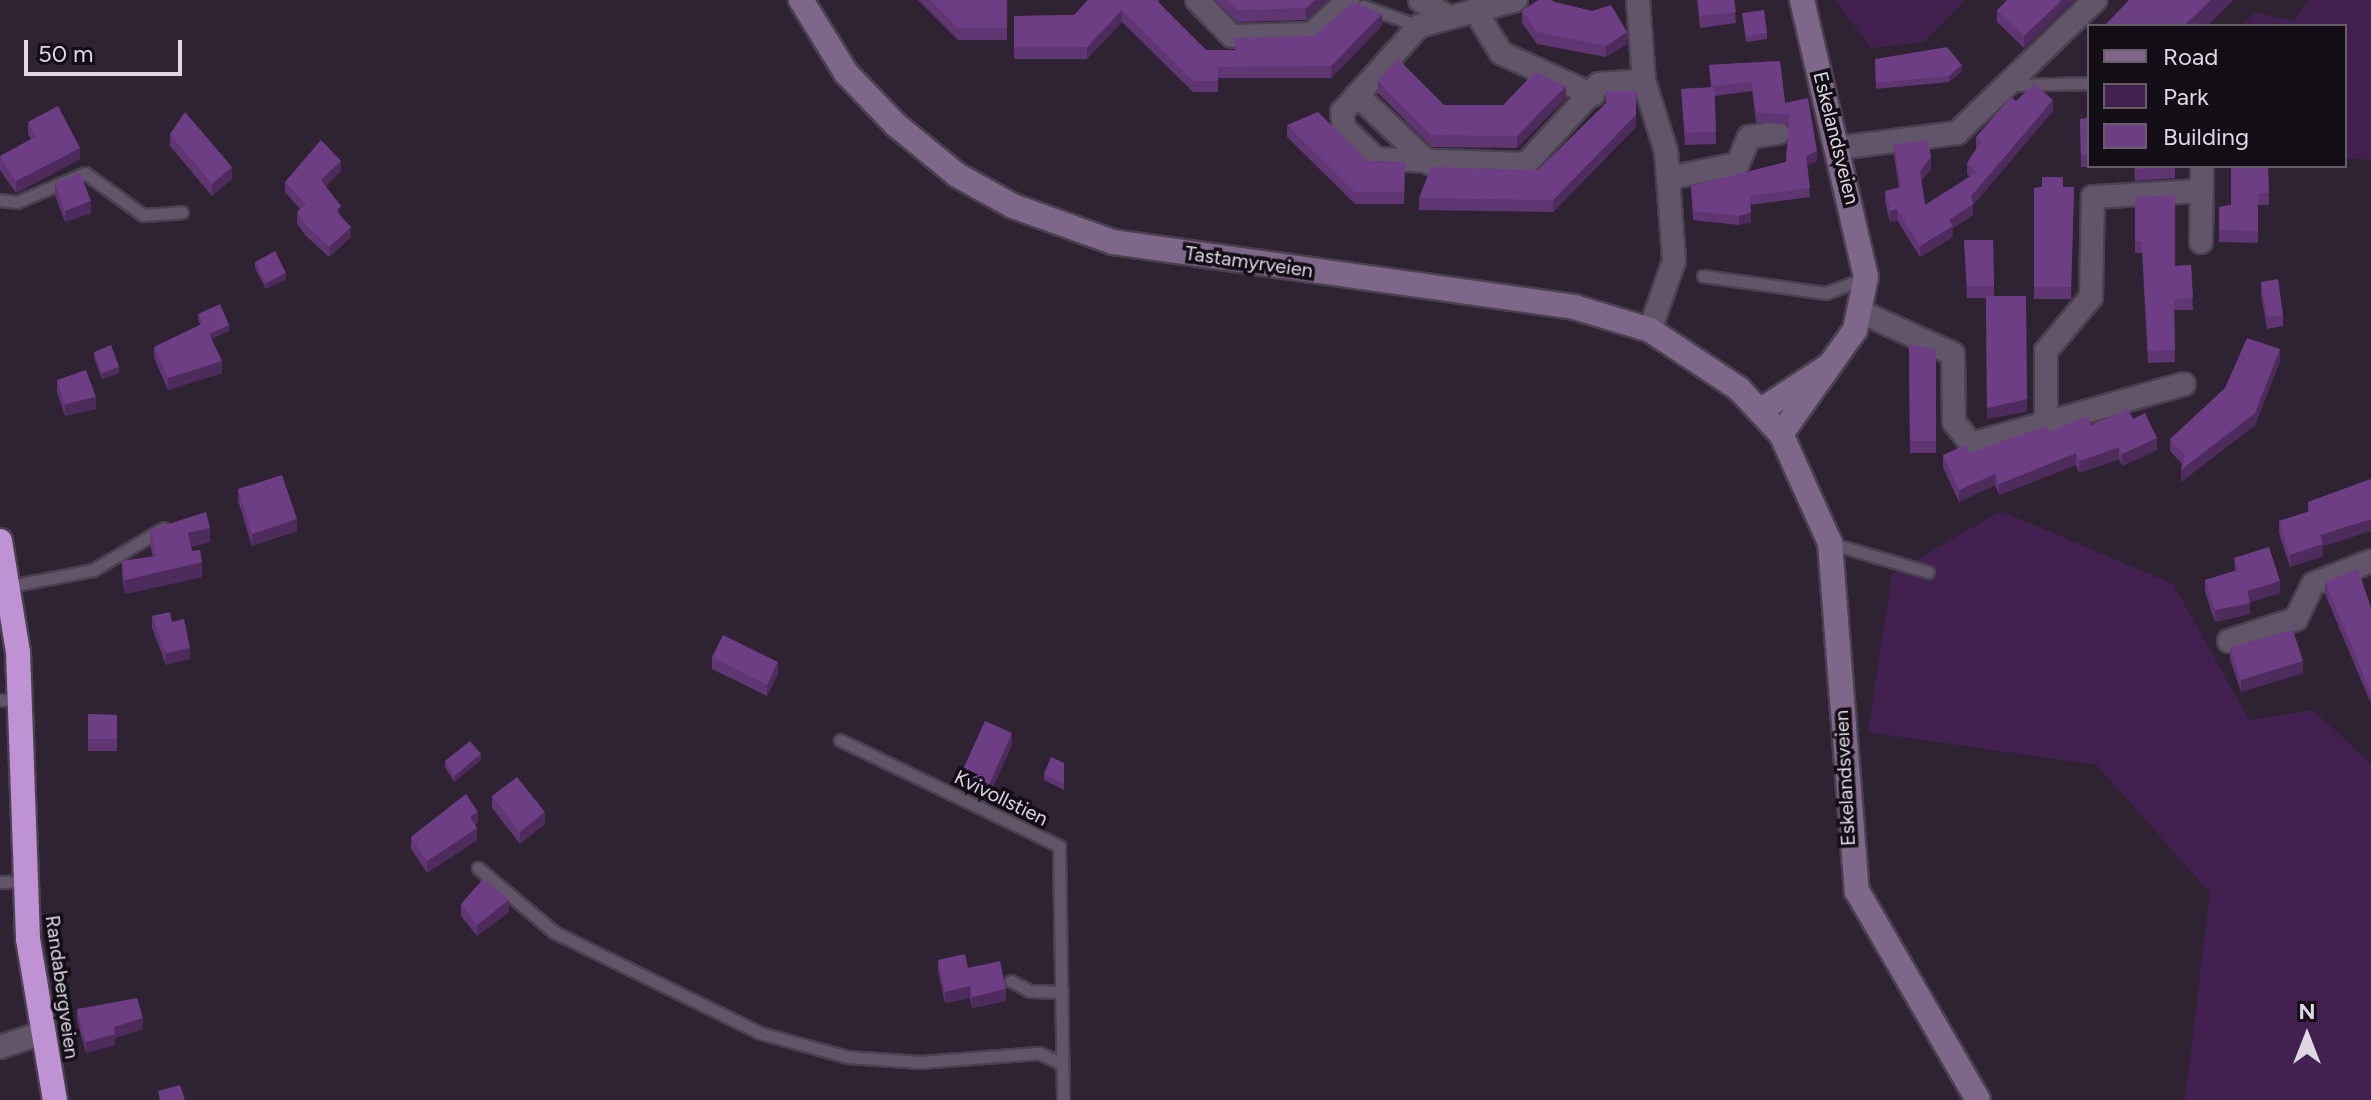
<!DOCTYPE html>
<html>
<head>
<meta charset="utf-8">
<style>
	body { margin:0 }
	#map { position:relative; width:2371px; height:1100px; overflow:hidden; background:#2e2233; font-family:Figtree,sans-serif }
	div>[style] { position:absolute }
	[style*='--x'] { left:calc(var(--x)*1px); top:calc(var(--y)*1px); width:calc(var(--w)*1px); rotate:calc(var(--a)*1deg) }
	.green>* { inset:0; background:#422151 }
	.roads { filter:drop-shadow(2px 0 #4a404f) drop-shadow(-2px 0 #4a404f) drop-shadow(0 2px #4a404f) drop-shadow(0 -2px #4a404f) }
	.lane>* { height:11px; margin:-5.5px; padding:0 5.5px; transform-origin:5.5px; border-radius:5.5px; background:#625569 }
	.street>* { height:22px; margin:-11px; padding:0 11px; transform-origin:11px; border-radius:11px; background:#625569 }
	.secondary>* { height:24px; margin:-12px; padding:0 12px; transform-origin:12px; border-radius:12px; background:#7e6789 }
	.highway>* { height:24px; margin:-12px; padding:0 12px; transform-origin:12px; border-radius:12px; background:#be92d3 }
	.wall>* { inset:0; background:#5f3572 }
	.shaded-wall>* { inset:0; background:#4d2b5c }
	.building>* { inset:0; background:#6e3e84 }
	span { translate:-50% -50%; white-space:nowrap; text-align:center; line-height:1.15; -webkit-text-stroke:7px #130e16; paint-order:stroke }
	.street-label { font-size:20px; color:#dfd7e3 }
	.legend { position:absolute; left:2087px; top:24px; width:260px; height:144px; box-sizing:border-box; background:#130e16; border:2px solid #655e68; margin:0; padding:10px 14px; list-style:none; font-size:24px; color:#dfd7e3 }
	.legend li { display:flex; align-items:center; gap:16px; height:40px }
	.legend b { width:40px; border:2px solid #655e68 }
	.north { position:absolute; left:2267px; top:996px; width:80px; height:80px; -webkit-text-stroke:6px #130e16; paint-order:stroke; rotate:0deg; font-size:22px; font-weight:700; line-height:32px; text-align:center; color:#dfd7e3 }
	.north::after { content:''; display:block; margin:auto; width:28px; height:36px; background:#dfd7e3; clip-path:polygon(50% 0,100% 100%,50% 72%,0 100%) }
	.scale { position:absolute; left:24px; top:40px; width:158px; height:36px; box-sizing:border-box; border:4px solid #dfd7e3; border-top:0; padding-left:10px; font-size:24px; line-height:28px; white-space:nowrap; color:#dfd7e3; -webkit-text-stroke:6px #130e16; paint-order:stroke }
</style>
</head>
<body>
<div id="map">
	<div class="green">
		<div style="clip-path:polygon(1835px 0,1965px 0,1923px 42px,1871px 48px)"></div>
		<div style="clip-path:polygon(2309px 0,2371px 0,2371px 160px,2345px 158px,2345px 26px,2241px 26px,2255px 12px,2293px 21px)"></div>
		<div style="clip-path:polygon(2001px 511px,2173px 584px,2249px 720px,2313px 710px,2371px 764px,2371px 1100px,2185px 1100px,2210px 893px,2097px 765px,1868px 732px,1892px 574px)"></div>
	</div>
	<div class="roads">
		<div class="lane">
			<div style="--x:1363;--y:6;--w:59;--a:19.7"></div>
			<div style="--x:2009;--y:85;--w:80;--a:-1.4"></div>
			<div style="--x:0;--y:200;--w:17;--a:7"></div>
			<div style="--x:17;--y:202;--w:74;--a:-23.1"></div>
			<div style="--x:85;--y:173;--w:72;--a:35.9"></div>
			<div style="--x:143;--y:215;--w:39;--a:-4"></div>
			<div style="--x:1703;--y:276;--w:124;--a:7.9"></div>
			<div style="--x:1826;--y:293;--w:42;--a:-21"></div>
			<div style="--x:1830;--y:543;--w:102;--a:16.5"></div>
			<div style="--x:10;--y:586;--w:85;--a:-10.9"></div>
			<div style="--x:93;--y:570;--w:82;--a:-30.6"></div>
			<div style="--x:0;--y:700;--w:20;--a:0"></div>
			<div style="--x:840;--y:740;--w:243;--a:25.8"></div>
			<div style="--x:1059;--y:846;--w:254;--a:89.1"></div>
			<div style="--x:478;--y:868;--w:99;--a:40.1"></div>
			<div style="--x:554;--y:932;--w:229;--a:26.1"></div>
			<div style="--x:760;--y:1033;--w:91;--a:15.3"></div>
			<div style="--x:848;--y:1057;--w:72;--a:4"></div>
			<div style="--x:920;--y:1062;--w:119;--a:-4.3"></div>
			<div style="--x:1039;--y:1053;--w:26;--a:25"></div>
			<div style="--x:0;--y:882;--w:24;--a:-2"></div>
			<div style="--x:1011;--y:981;--w:21;--a:28"></div>
			<div style="--x:1030;--y:991;--w:32;--a:2"></div>
		</div>
		<div class="street">
			<div style="--x:1197;--y:0;--w:50;--a:45.8"></div>
			<div style="--x:1232;--y:36;--w:80;--a:-1.4"></div>
			<div style="--x:1312;--y:34;--w:50;--a:-43.4"></div>
			<div style="--x:1420;--y:0;--w:31;--a:31"></div>
			<div style="--x:1516;--y:0;--w:100;--a:165"></div>
			<div style="--x:1419;--y:26;--w:115;--a:131.8"></div>
			<div style="--x:1342;--y:112;--w:16;--a:83"></div>
			<div style="--x:1344;--y:128;--w:45;--a:44.1"></div>
			<div style="--x:1376;--y:159;--w:150;--a:1.9"></div>
			<div style="--x:1526;--y:164;--w:108;--a:-47.6"></div>
			<div style="--x:1599;--y:84;--w:45;--a:-3.8"></div>
			<div style="--x:1638;--y:0;--w:81;--a:85.8"></div>
			<div style="--x:1644;--y:81;--w:73;--a:72.6"></div>
			<div style="--x:1666;--y:151;--w:110;--a:85.8"></div>
			<div style="--x:1674;--y:261;--w:73;--a:109.2"></div>
			<div style="--x:1475;--y:10;--w:50;--a:58.8"></div>
			<div style="--x:1501;--y:53;--w:101;--a:24.5"></div>
			<div style="--x:1357;--y:95;--w:99;--a:43.4"></div>
			<div style="--x:1838;--y:148;--w:120;--a:-7.2"></div>
			<div style="--x:1957;--y:133;--w:192;--a:-43.9"></div>
			<div style="--x:1669;--y:178;--w:70;--a:-11.5"></div>
			<div style="--x:1738;--y:164;--w:29;--a:-68"></div>
			<div style="--x:1749;--y:137;--w:29;--a:-8"></div>
			<div style="--x:2201;--y:242;--w:76;--a:-89.2"></div>
			<div style="--x:1861;--y:312;--w:101;--a:24.5"></div>
			<div style="--x:1953;--y:354;--w:68;--a:89.2"></div>
			<div style="--x:1954;--y:422;--w:28;--a:52"></div>
			<div style="--x:1971;--y:444;--w:221;--a:-15.7"></div>
			<div style="--x:2046;--y:420;--w:69;--a:-90"></div>
			<div style="--x:2046;--y:351;--w:70;--a:-50.2"></div>
			<div style="--x:2091;--y:297;--w:100;--a:-88.9"></div>
			<div style="--x:2093;--y:197;--w:109;--a:-3.2"></div>
			<div style="--x:2229;--y:641;--w:71;--a:-18.2"></div>
			<div style="--x:2296;--y:619;--w:39;--a:-64"></div>
			<div style="--x:2313;--y:584;--w:62;--a:-21.6"></div>
			<div style="--x:0;--y:1047;--w:44;--a:-18.4"></div>
		</div>
		<div class="secondary">
			<div style="--x:801;--y:0;--w:86;--a:58.3"></div>
			<div style="--x:846;--y:73;--w:72;--a:46.1"></div>
			<div style="--x:896;--y:125;--w:79;--a:39.3"></div>
			<div style="--x:957;--y:175;--w:64;--a:29"></div>
			<div style="--x:1013;--y:206;--w:106;--a:19.8"></div>
			<div style="--x:1113;--y:242;--w:466;--a:8"></div>
			<div style="--x:1574;--y:307;--w:79;--a:16.8"></div>
			<div style="--x:1650;--y:330;--w:107;--a:33.5"></div>
			<div style="--x:1739;--y:389;--w:62;--a:47"></div>
			<div style="--x:1781;--y:434;--w:120;--a:65.8"></div>
			<div style="--x:1830;--y:543;--w:349;--a:85.6"></div>
			<div style="--x:1857;--y:891;--w:241;--a:59.9"></div>
			<div style="--x:1761;--y:410;--w:79;--a:-33.1"></div>
			<div style="--x:1781;--y:434;--w:128;--a:-54.6"></div>
			<div style="--x:1855;--y:330;--w:54;--a:-78.3"></div>
			<div style="--x:1866;--y:277;--w:284;--a:-103"></div>
		</div>
		<div class="highway">
			<div style="--x:0;--y:541;--w:112;--a:80.8"></div>
			<div style="--x:18;--y:652;--w:287;--a:88"></div>
			<div style="--x:28;--y:939;--w:163;--a:80.5"></div>
		</div>
	</div>
	<div class="wall">
		<div style="clip-path:polygon(918px 0,1007px 0,1007px 40px,958px 40px)"></div>
		<div style="clip-path:polygon(1088px 0,1160px 0,1158px 2px,1206px 50px,1234px 50px,1313px 36px,1382px 26px,1331px 78px,1218px 78px,1218px 92px,1193px 92px,1122px 22px,1087px 59px,1014px 59px,1014px 16px,1074px 15px)"></div>
		<div style="clip-path:polygon(1214px 0,1327px 0,1306px 20px,1238px 22px)"></div>
		<div style="clip-path:polygon(1697px 0,1734px 0,1736px 23px,1700px 28px)"></div>
		<div style="clip-path:polygon(2074px 0,2024px 48px,1997px 22px,1997px 10px)"></div>
		<div style="clip-path:polygon(1554px 2px,1592px 11px,1627px 44px,1606px 57px,1537px 44px,1522px 23px,1522px 11px)"></div>
		<div style="clip-path:polygon(1742px 13px,1767px 33px,1767px 39px,1746px 42px)"></div>
		<div style="clip-path:polygon(1875px 59px,1962px 71px,1949px 82px,1876px 89px)"></div>
		<div style="clip-path:polygon(1780px 61px,1785px 103px,1817px 161px,1807px 165px,1810px 197px,1750px 205px,1751px 222px,1739px 225px,1693px 220px,1691px 186px,1786px 162px,1789px 125px,1756px 122px,1752px 91px,1715px 96px,1716px 144px,1685px 145px,1681px 89px,1711px 88px,1709px 65px)"></div>
		<div style="clip-path:polygon(1378px 81px,1444px 105px,1503px 105px,1566px 98px,1517px 148px,1432px 147px,1378px 93px)"></div>
		<div style="clip-path:polygon(2016px 101px,2053px 111px,1973px 205px,1973px 215px,1953px 228px,1953px 237px,1920px 257px,1897px 220px,1890px 222px,1885px 202px,1885px 191px,1899px 188px,1894px 155px,1894px 144px,1931px 169px,1921px 181px,1925px 205px,1970px 177px,1967px 174px,1967px 163px,1976px 149px,1976px 137px)"></div>
		<div style="clip-path:polygon(2089px 118px,2089px 166px,2175px 166px,2175px 178px,2135px 181px,2134px 166px,2081px 167px,2080px 119px)"></div>
		<div style="clip-path:polygon(28px 122px,80px 159px,16px 193px,0 170px,0 156px,31px 139px,28px 134px)"></div>
		<div style="clip-path:polygon(1287px 125px,1367px 161px,1405px 162px,1404px 204px,1355px 204px,1287px 137px)"></div>
		<div style="clip-path:polygon(1636px 127px,1553px 212px,1419px 210px,1419px 198px,1538px 170px)"></div>
		<div style="clip-path:polygon(170px 134px,232px 179px,212px 196px,170px 146px)"></div>
		<div style="clip-path:polygon(2268px 166px,2269px 205px,2258px 205px,2258px 243px,2219px 242px,2219px 207px,2231px 205px)"></div>
		<div style="clip-path:polygon(341px 171px,326px 186px,351px 237px,329px 257px,305px 235px,297px 223px,297px 212px,300px 209px,285px 192px,285px 182px)"></div>
		<div style="clip-path:polygon(55px 183px,91px 213px,65px 222px,55px 195px)"></div>
		<div style="clip-path:polygon(2063px 187px,2074px 187px,2071px 299px,2034px 299px,2034px 188px)"></div>
		<div style="clip-path:polygon(2135px 197px,2175px 266px,2191px 265px,2193px 310px,2174px 310px,2175px 362px,2148px 363px,2142px 253px,2135px 253px)"></div>
		<div style="clip-path:polygon(1964px 240px,1993px 240px,1994px 296px,2027px 411px,1987px 419px,1986px 298px,1967px 298px)"></div>
		<div style="clip-path:polygon(255px 262px,286px 279px,266px 289px,255px 268px)"></div>
		<div style="clip-path:polygon(2261px 282px,2283px 315px,2283px 326px,2267px 329px,2261px 294px)"></div>
		<div style="clip-path:polygon(198px 314px,229px 331px,211px 339px,222px 373px,168px 390px,154px 358px,154px 347px,200px 325px,198px 320px)"></div>
		<div style="clip-path:polygon(1909px 344px,1936px 350px,1936px 453px,1910px 453px)"></div>
		<div style="clip-path:polygon(94px 352px,119px 373px,102px 379px,94px 358px)"></div>
		<div style="clip-path:polygon(2280px 361px,2255px 425px,2181px 482px,2182px 464px,2170px 451px,2170px 439px)"></div>
		<div style="clip-path:polygon(57px 380px,96px 409px,65px 416px,57px 392px)"></div>
		<div style="clip-path:polygon(2133px 419px,2157px 450px,2122px 466px,2119px 459px,2079px 473px,2076px 465px,1999px 495px,1995px 485px,1959px 502px,1943px 467px,1943px 455px,1970px 453px,2049px 432px)"></div>
		<div style="clip-path:polygon(2371px 479px,2371px 531px,2323px 546px,2323px 556px,2290px 567px,2279px 533px,2279px 521px,2308px 512px,2308px 502px)"></div>
		<div style="clip-path:polygon(238px 489px,297px 531px,252px 546px,238px 501px)"></div>
		<div style="clip-path:polygon(150px 530px,210px 542px,191px 547px,202px 577px,125px 594px,122px 576px,122px 561px,153px 557px,150px 545px)"></div>
		<div style="clip-path:polygon(2234px 558px,2280px 593px,2250px 602px,2250px 614px,2215px 622px,2205px 592px,2205px 580px,2235px 571px)"></div>
		<div style="clip-path:polygon(2325px 582px,2371px 608px,2371px 704px,2325px 594px)"></div>
		<div style="clip-path:polygon(152px 616px,172px 622px,190px 659px,166px 665px,152px 628px)"></div>
		<div style="clip-path:polygon(2230px 647px,2303px 673px,2241px 692px,2230px 659px)"></div>
		<div style="clip-path:polygon(712px 657px,778px 674px,767px 696px,712px 669px)"></div>
		<div style="clip-path:polygon(88px 714px,117px 715px,117px 751px,88px 751px)"></div>
		<div style="clip-path:polygon(1012px 745px,987px 800px,960px 788px,960px 776px)"></div>
		<div style="clip-path:polygon(481px 760px,454px 782px,445px 767px,445px 761px)"></div>
		<div style="clip-path:polygon(1064px 763px,1064px 790px,1044px 780px,1044px 774px)"></div>
		<div style="clip-path:polygon(492px 796px,545px 824px,520px 844px,492px 808px)"></div>
		<div style="clip-path:polygon(478px 823px,475px 825px,477px 840px,427px 873px,411px 849px,411px 837px)"></div>
		<div style="clip-path:polygon(461px 904px,509px 912px,477px 936px,461px 916px)"></div>
		<div style="clip-path:polygon(938px 960px,968px 968px,1006px 1001px,972px 1008px,970px 998px,945px 1003px,938px 971px)"></div>
		<div style="clip-path:polygon(77px 1009px,143px 1029px,115px 1038px,115px 1045px,86px 1053px,77px 1020px)"></div>
	</div>
	<div class="shaded-wall">
		<div style="clip-path:polygon(1315px 0,1327px 0,1306px 20px,1306px 8px)"></div>
		<div style="clip-path:polygon(2062px 0,2074px 0,2024px 48px,2024px 36px)"></div>
		<div style="clip-path:polygon(2211px 0,2234px 0,2207px 26px,2184px 26px)"></div>
		<div style="clip-path:polygon(1122px 10px,1122px 22px,1087px 59px,1087px 47px)"></div>
		<div style="clip-path:polygon(1382px 14px,1382px 26px,1331px 78px,1331px 66px)"></div>
		<div style="clip-path:polygon(1627px 32px,1627px 44px,1606px 57px,1606px 46px)"></div>
		<div style="clip-path:polygon(1962px 65px,1962px 71px,1949px 82px,1949px 76px)"></div>
		<div style="clip-path:polygon(1566px 86px,1566px 98px,1517px 148px,1517px 136px)"></div>
		<div style="clip-path:polygon(2053px 100px,2053px 111px,1973px 205px,1973px 215px,1953px 228px,1953px 237px,1920px 257px,1920px 246px,1949px 220px,1971px 196px)"></div>
		<div style="clip-path:polygon(1636px 115px,1636px 127px,1553px 212px,1553px 200px)"></div>
		<div style="clip-path:polygon(80px 148px,80px 159px,16px 193px,16px 181px)"></div>
		<div style="clip-path:polygon(1817px 151px,1817px 161px,1806px 166px,1806px 156px)"></div>
		<div style="clip-path:polygon(1931px 157px,1931px 169px,1920px 182px,1920px 171px)"></div>
		<div style="clip-path:polygon(341px 161px,341px 171px,321px 190px,321px 180px)"></div>
		<div style="clip-path:polygon(232px 167px,232px 179px,212px 196px,212px 184px)"></div>
		<div style="clip-path:polygon(91px 201px,91px 213px,65px 222px,65px 211px)"></div>
		<div style="clip-path:polygon(1897px 209px,1897px 220px,1890px 222px,1890px 211px)"></div>
		<div style="clip-path:polygon(1751px 212px,1751px 222px,1739px 225px,1739px 216px)"></div>
		<div style="clip-path:polygon(351px 227px,351px 237px,329px 257px,329px 247px)"></div>
		<div style="clip-path:polygon(286px 273px,286px 279px,266px 289px,266px 283px)"></div>
		<div style="clip-path:polygon(229px 325px,229px 331px,207px 341px,207px 335px)"></div>
		<div style="clip-path:polygon(2280px 349px,2280px 361px,2255px 425px,2181px 482px,2181px 470px)"></div>
		<div style="clip-path:polygon(222px 361px,222px 373px,168px 390px,168px 378px)"></div>
		<div style="clip-path:polygon(119px 367px,119px 373px,102px 379px,102px 373px)"></div>
		<div style="clip-path:polygon(96px 397px,96px 409px,65px 416px,65px 404px)"></div>
		<div style="clip-path:polygon(2027px 399px,2027px 411px,1987px 419px,1987px 408px)"></div>
		<div style="clip-path:polygon(2157px 438px,2157px 450px,2122px 466px,2122px 454px)"></div>
		<div style="clip-path:polygon(2119px 447px,2119px 459px,2079px 473px,2079px 461px)"></div>
		<div style="clip-path:polygon(2076px 453px,2076px 465px,1999px 495px,1999px 484px)"></div>
		<div style="clip-path:polygon(1995px 474px,1995px 485px,1959px 502px,1959px 490px)"></div>
		<div style="clip-path:polygon(297px 519px,297px 531px,252px 546px,252px 534px)"></div>
		<div style="clip-path:polygon(2371px 519px,2371px 531px,2323px 546px,2323px 556px,2290px 567px,2290px 555px,2320px 535px)"></div>
		<div style="clip-path:polygon(210px 528px,210px 542px,188px 548px,188px 533px)"></div>
		<div style="clip-path:polygon(202px 562px,202px 577px,125px 594px,125px 580px)"></div>
		<div style="clip-path:polygon(2280px 581px,2280px 593px,2247px 603px,2247px 591px)"></div>
		<div style="clip-path:polygon(2250px 603px,2250px 614px,2215px 622px,2215px 610px)"></div>
		<div style="clip-path:polygon(190px 648px,190px 659px,166px 665px,166px 653px)"></div>
		<div style="clip-path:polygon(2303px 661px,2303px 673px,2241px 692px,2241px 680px)"></div>
		<div style="clip-path:polygon(778px 662px,778px 674px,767px 696px,767px 685px)"></div>
		<div style="clip-path:polygon(1012px 733px,1012px 745px,987px 800px,987px 789px)"></div>
		<div style="clip-path:polygon(481px 754px,481px 760px,454px 782px,454px 776px)"></div>
		<div style="clip-path:polygon(478px 812px,478px 823px,470px 829px,470px 817px)"></div>
		<div style="clip-path:polygon(545px 812px,545px 824px,520px 844px,520px 832px)"></div>
		<div style="clip-path:polygon(477px 828px,477px 840px,427px 873px,427px 861px)"></div>
		<div style="clip-path:polygon(509px 900px,509px 912px,477px 936px,477px 925px)"></div>
		<div style="clip-path:polygon(970px 986px,970px 998px,945px 1003px,945px 992px)"></div>
		<div style="clip-path:polygon(1006px 989px,1006px 1001px,972px 1008px,972px 997px)"></div>
		<div style="clip-path:polygon(143px 1018px,143px 1029px,115px 1038px,115px 1045px,86px 1053px,86px 1042px,114px 1027px)"></div>
	</div>
	<div class="building">
		<div style="clip-path:polygon(930px 0,1007px 0,1007px 28px,958px 28px)"></div>
		<div style="clip-path:polygon(1088px 0,1156px 0,1206px 50px,1235px 50px,1234px 38px,1313px 36px,1354px 2px,1382px 14px,1331px 66px,1218px 67px,1218px 81px,1193px 81px,1122px 10px,1087px 47px,1014px 47px,1014px 16px,1074px 15px)"></div>
		<div style="clip-path:polygon(1227px 0,1315px 0,1306px 8px,1238px 10px)"></div>
		<div style="clip-path:polygon(1538px 0,1552px 0,1554px 2px,1592px 11px,1611px 5px,1627px 32px,1606px 46px,1537px 32px,1522px 11px)"></div>
		<div style="clip-path:polygon(1698px 0,1734px 0,1736px 12px,1700px 16px)"></div>
		<div style="clip-path:polygon(2007px 0,2062px 0,2024px 36px,1997px 10px)"></div>
		<div style="clip-path:polygon(2129px 0,2211px 0,2184px 26px,2104px 26px)"></div>
		<div style="clip-path:polygon(1764px 10px,1767px 33px,1746px 36px,1742px 13px)"></div>
		<div style="clip-path:polygon(1947px 47px,1962px 65px,1949px 76px,1876px 83px,1875px 59px)"></div>
		<div style="clip-path:polygon(1398px 59px,1444px 105px,1503px 105px,1535px 72px,1566px 86px,1517px 136px,1432px 135px,1378px 81px)"></div>
		<div style="clip-path:polygon(1780px 61px,1785px 103px,1808px 98px,1817px 151px,1806px 156px,1810px 188px,1750px 196px,1751px 212px,1739px 216px,1693px 211px,1691px 186px,1786px 162px,1789px 115px,1756px 112px,1752px 82px,1712px 86px,1709px 65px)"></div>
		<div style="clip-path:polygon(2034px 84px,2053px 100px,1971px 196px,1973px 204px,1949px 220px,1953px 226px,1920px 246px,1897px 209px,1890px 211px,1885px 191px,1901px 187px,1894px 144px,1928px 140px,1931px 157px,1920px 171px,1925px 205px,1977px 172px,1967px 163px,1981px 142px,1976px 137px,2011px 97px,2016px 101px)"></div>
		<div style="clip-path:polygon(1714px 87px,1716px 132px,1685px 133px,1681px 89px)"></div>
		<div style="clip-path:polygon(1606px 91px,1636px 91px,1636px 115px,1553px 200px,1419px 198px,1431px 167px,1538px 170px,1606px 103px)"></div>
		<div style="clip-path:polygon(58px 106px,80px 148px,16px 181px,0 156px,36px 137px,28px 122px)"></div>
		<div style="clip-path:polygon(185px 112px,232px 167px,212px 184px,170px 134px)"></div>
		<div style="clip-path:polygon(1318px 112px,1367px 161px,1405px 162px,1404px 192px,1355px 192px,1287px 125px)"></div>
		<div style="clip-path:polygon(2089px 118px,2089px 155px,2081px 155px,2080px 119px)"></div>
		<div style="clip-path:polygon(321px 140px,341px 161px,321px 180px,341px 206px,336px 211px,351px 227px,329px 247px,305px 224px,297px 212px,306px 204px,285px 182px)"></div>
		<div style="clip-path:polygon(2135px 166px,2175px 166px,2175px 167px,2135px 169px)"></div>
		<div style="clip-path:polygon(2231px 166px,2268px 166px,2269px 193px,2258px 193px,2258px 231px,2219px 230px,2219px 207px,2231px 205px)"></div>
		<div style="clip-path:polygon(80px 173px,91px 201px,65px 211px,55px 183px)"></div>
		<div style="clip-path:polygon(2042px 177px,2063px 177px,2063px 187px,2074px 187px,2071px 287px,2034px 287px,2034px 188px,2042px 187px)"></div>
		<div style="clip-path:polygon(2175px 195px,2175px 266px,2191px 265px,2193px 298px,2174px 299px,2175px 350px,2148px 351px,2142px 242px,2135px 241px,2135px 197px)"></div>
		<div style="clip-path:polygon(1964px 240px,1993px 240px,1994px 286px,1967px 286px)"></div>
		<div style="clip-path:polygon(275px 251px,286px 273px,266px 283px,255px 262px)"></div>
		<div style="clip-path:polygon(2278px 279px,2283px 315px,2267px 317px,2261px 282px)"></div>
		<div style="clip-path:polygon(1986px 296px,2026px 296px,2027px 399px,1987px 408px)"></div>
		<div style="clip-path:polygon(220px 304px,229px 325px,209px 334px,204px 323px,203px 324px,198px 314px)"></div>
		<div style="clip-path:polygon(204px 323px,222px 361px,168px 378px,154px 347px)"></div>
		<div style="clip-path:polygon(2247px 338px,2280px 349px,2255px 413px,2181px 470px,2185px 455px,2170px 439px,2225px 388px)"></div>
		<div style="clip-path:polygon(1909px 344px,1936px 350px,1936px 441px,1910px 441px)"></div>
		<div style="clip-path:polygon(111px 345px,119px 367px,102px 373px,94px 352px)"></div>
		<div style="clip-path:polygon(86px 370px,96px 397px,65px 404px,57px 380px)"></div>
		<div style="clip-path:polygon(2128px 409px,2133px 419px,2145px 413px,2157px 438px,2122px 454px,2119px 447px,2079px 461px,2076px 453px,1999px 484px,1995px 474px,1959px 490px,1943px 455px,1965px 445px,1970px 453px,2046px 426px,2049px 432px,2087px 416px,2091px 425px)"></div>
		<div style="clip-path:polygon(282px 475px,297px 519px,252px 534px,238px 489px)"></div>
		<div style="clip-path:polygon(2371px 479px,2371px 519px,2320px 535px,2323px 544px,2290px 555px,2279px 521px,2310px 511px,2308px 502px)"></div>
		<div style="clip-path:polygon(206px 512px,210px 528px,188px 533px,192px 551px,200px 550px,202px 562px,125px 580px,122px 561px,156px 556px,150px 530px)"></div>
		<div style="clip-path:polygon(2269px 547px,2280px 581px,2247px 591px,2250px 603px,2215px 610px,2205px 580px,2238px 570px,2234px 558px)"></div>
		<div style="clip-path:polygon(2358px 569px,2371px 608px,2371px 693px,2325px 582px)"></div>
		<div style="clip-path:polygon(170px 612px,172px 622px,184px 619px,190px 648px,166px 653px,152px 616px)"></div>
		<div style="clip-path:polygon(2293px 630px,2303px 661px,2241px 680px,2230px 647px)"></div>
		<div style="clip-path:polygon(723px 635px,778px 662px,767px 685px,712px 657px)"></div>
		<div style="clip-path:polygon(88px 714px,117px 715px,117px 739px,88px 739px)"></div>
		<div style="clip-path:polygon(985px 721px,1012px 733px,987px 789px,960px 776px)"></div>
		<div style="clip-path:polygon(470px 741px,481px 754px,454px 776px,445px 761px)"></div>
		<div style="clip-path:polygon(1051px 757px,1064px 763px,1064px 784px,1044px 774px)"></div>
		<div style="clip-path:polygon(517px 777px,545px 812px,520px 832px,492px 796px)"></div>
		<div style="clip-path:polygon(466px 794px,478px 812px,470px 817px,477px 828px,427px 861px,411px 837px)"></div>
		<div style="clip-path:polygon(483px 879px,509px 900px,477px 925px,461px 904px)"></div>
		<div style="clip-path:polygon(965px 954px,968px 968px,1000px 961px,1006px 989px,972px 997px,970px 986px,945px 992px,938px 960px)"></div>
		<div style="clip-path:polygon(137px 998px,143px 1018px,114px 1027px,115px 1034px,86px 1042px,77px 1009px)"></div>
		<div style="clip-path:polygon(180px 1085px,185px 1100px,160px 1100px,158px 1091px)"></div>
	</div>
	<div class="street-label">
		<span style="left:1836px;top:138px;rotate:76deg">Eskelandsveien</span>
		<span style="left:1249px;top:262px;rotate:8deg">Tastamyrveien</span>
		<span style="left:1845px;top:778px;rotate:-93deg">Eskelandsveien</span>
		<span style="left:1001px;top:798px;rotate:26deg">Kvivollstien</span>
		<span style="left:62px;top:987px;rotate:82deg">Randabergveien</span>
	</div>
	<ul class="legend">
	<li><b style="height:10px;background:#7e6789"></b>Road</li>
	<li><b style="height:22px;background:#422151"></b>Park</li>
	<li><b style="height:22px;background:#6e3e84"></b>Building</li>
	</ul>
	<div class="north">N</div>
	<div class="scale">50 m</div>
</div>
</body>
</html>
